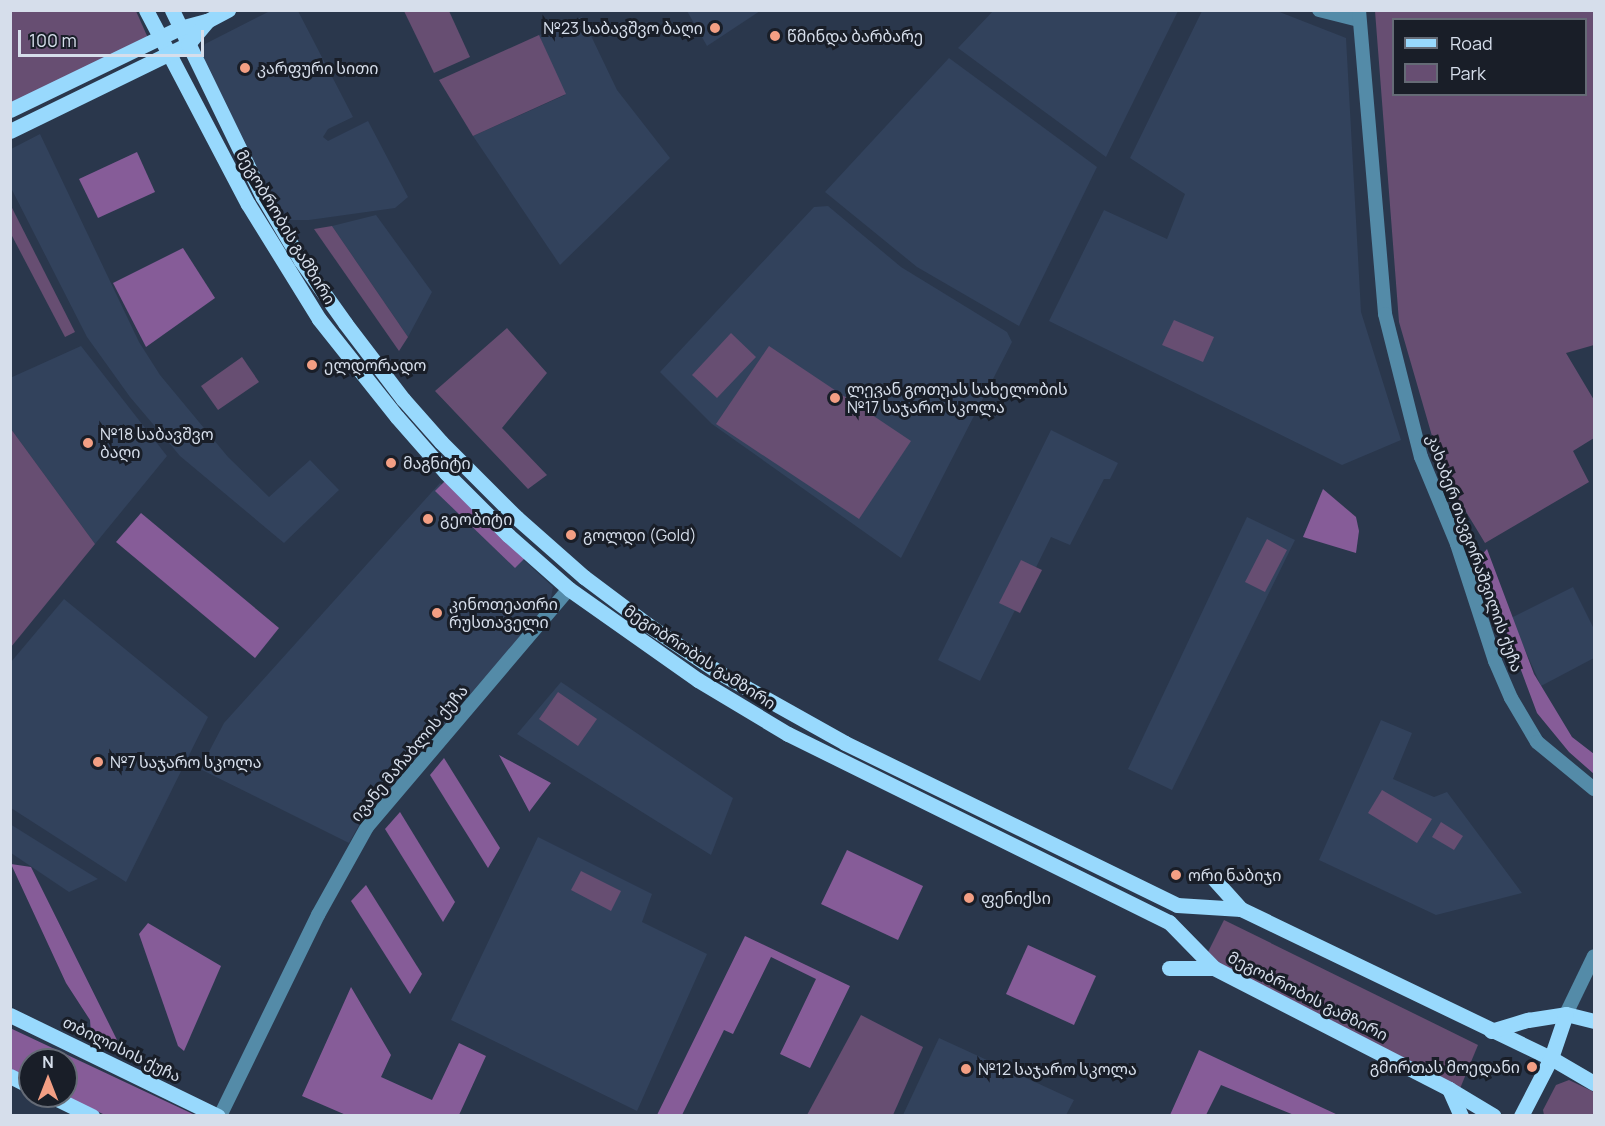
<!DOCTYPE html>
<html>
<head>
<meta charset="utf-8">
<style>
	body { margin:0 }
	#map { position:relative; width:1605px; height:1126px; overflow:hidden; background:#2a374c; font-family:Manrope,"Noto Sans Georgian",sans-serif }
	div>[style] { position:absolute }
	[style*='--x'] { left:calc(var(--x)*1px); top:calc(var(--y)*1px); width:calc(var(--w)*1px); rotate:calc(var(--a)*1deg) }
	.built>* { inset:0; background:#32425c }
	.green>* { inset:0; background:#674e72 }
	.forest>* { inset:0; background:#865c98 }
	.minor>* { height:14px; margin:-7px; padding:0 7px; transform-origin:7px; border-radius:7px; background:#548ba8 }
	.major>* { height:15px; margin:-7.5px; padding:0 7.5px; transform-origin:7.5px; border-radius:7.5px; background:#98d9fd }
	.dots>* { width:16px; height:16px; translate:-50% -50%; box-sizing:border-box; border:3px solid #191e28; border-radius:50% }
	span { translate:-50% -50%; white-space:nowrap; text-align:center; line-height:1.15; -webkit-text-stroke:6px #191e28; paint-order:stroke }
	.poi-label { font-size:16px; color:#d6deeb }
	.right { translate:-100% -50%; text-align:right }
	.left { translate:0 -50%; text-align:left }
	.street-label { font-size:16px; color:#d6deeb }
	.frame { position:absolute; inset:0; border:12px solid #d6deeb; pointer-events:none }
	.legend { position:absolute; left:1392px; top:18px; width:195px; height:78px; box-sizing:border-box; background:#191e28; border:2px solid #656b76; margin:0; padding:8px 10px; list-style:none; font-size:18px; color:#d6deeb }
	.legend li { display:flex; align-items:center; gap:12px; height:30px }
	.legend b { width:30px; border:2px solid #656b76 }
	.north { position:absolute; left:18px; top:1048px; width:60px; height:60px; box-sizing:border-box; background:#191e28; border:2px solid #656b76; border-radius:50%; rotate:0deg; font-size:16px; font-weight:700; line-height:24px; text-align:center; color:#d6deeb }
	.north::after { content:''; display:block; margin:auto; width:21px; height:27px; background:#f39f84; clip-path:polygon(50% 0,100% 100%,50% 72%,0 100%) }
	.scale { position:absolute; left:18px; top:30px; width:186px; height:27px; box-sizing:border-box; border:3px solid #d6deeb; border-top:0; padding-left:8px; font-size:18px; line-height:21px; white-space:nowrap; color:#d6deeb; -webkit-text-stroke:4px #191e28; paint-order:stroke }
</style>
</head>
<body>
<div id="map">
	<div class="built">
		<div style="clip-path:polygon(270px 11px,298px 11px,353px 117px,328px 129px,323px 137px,328px 141px,368px 121px,408px 197px,395px 208px,309px 220px,283px 220px,254px 168px,200px 57px,205px 44px)"></div>
		<div style="clip-path:polygon(687px 11px,760px 11px,707px 46px)"></div>
		<div style="clip-path:polygon(993px 11px,993px 10px,1178px 11px,1106px 157px,958px 48px)"></div>
		<div style="clip-path:polygon(1202px 11px,1277px 11px,1346px 38px,1361px 312px,1401px 440px,1342px 465px,1049px 321px,1104px 210px,1167px 239px,1185px 194px,1130px 158px)"></div>
		<div style="clip-path:polygon(582px 17px,617px 90px,670px 158px,560px 265px,473px 136px,565px 95px,539px 35px)"></div>
		<div style="clip-path:polygon(949px 58px,1097px 167px,1019px 326px,917px 267px,825px 192px)"></div>
		<div style="clip-path:polygon(40px 134px,139px 342px,160px 375px,228px 457px,269px 497px,310px 460px,339px 490px,284px 543px,180px 456px,130px 397px,87px 337px,11px 188px,11px 149px)"></div>
		<div style="clip-path:polygon(828px 206px,901px 267px,1007px 332px,1012px 342px,901px 558px,712px 424px,660px 372px,814px 207px)"></div>
		<div style="clip-path:polygon(376px 215px,432px 292px,408px 337px,332px 226px)"></div>
		<div style="clip-path:polygon(81px 346px,167px 456px,95px 544px,11px 429px,10px 378px)"></div>
		<div style="clip-path:polygon(1051px 430px,1118px 463px,1110px 479px,1104px 479px,1070px 545px,1051px 537px,980px 681px,938px 660px)"></div>
		<div style="clip-path:polygon(440px 483px,553px 587px,550px 603px,364px 816px,349px 843px,200px 769px,224px 723px)"></div>
		<div style="clip-path:polygon(1247px 517px,1295px 540px,1172px 790px,1128px 769px)"></div>
		<div style="clip-path:polygon(1573px 587px,1594px 629px,1594px 658px,1541px 686px,1511px 618px)"></div>
		<div style="clip-path:polygon(64px 599px,208px 717px,126px 882px,11px 808px,11px 662px)"></div>
		<div style="clip-path:polygon(561px 682px,733px 798px,711px 855px,517px 734px)"></div>
		<div style="clip-path:polygon(1381px 720px,1412px 733px,1393px 779px,1434px 797px,1447px 792px,1522px 893px,1436px 915px,1319px 860px)"></div>
		<div style="clip-path:polygon(10px 824px,98px 879px,69px 892px,11px 853px)"></div>
		<div style="clip-path:polygon(538px 837px,652px 894px,642px 922px,707px 954px,637px 1111px,451px 1020px)"></div>
		<div style="clip-path:polygon(939px 1038px,1074px 1100px,1066px 1115px,903px 1115px)"></div>
	</div>
	<div class="green">
		<div style="clip-path:polygon(11px 11px,136px 11px,148px 38px,11px 105px)"></div>
		<div style="clip-path:polygon(404px 11px,449px 11px,470px 57px,434px 73px)"></div>
		<div style="clip-path:polygon(evenodd,1375px 11px,1594px 11px,1594px 345px,1566px 353px,1594px 400px,1594px 438px,1573px 451px,1589px 482px,1485px 543px,1443px 474px,1399px 322px,1375px 11px,1394px 20px,1586px 20px,1586px 94px,1394px 94px,1394px 20px)"></div>
		<div style="clip-path:polygon(539px 35px,566px 94px,473px 136px,439px 80px)"></div>
		<div style="clip-path:polygon(10px 204px,75px 332px,65px 337px,11px 234px)"></div>
		<div style="clip-path:polygon(332px 226px,408px 337px,399px 351px,314px 229px)"></div>
		<div style="clip-path:polygon(1174px 320px,1214px 337px,1203px 362px,1162px 345px)"></div>
		<div style="clip-path:polygon(507px 328px,547px 373px,502px 428px,547px 475px,528px 489px,435px 391px)"></div>
		<div style="clip-path:polygon(731px 333px,756px 357px,717px 398px,692px 375px)"></div>
		<div style="clip-path:polygon(769px 346px,911px 441px,859px 519px,716px 424px)"></div>
		<div style="clip-path:polygon(242px 357px,259px 382px,218px 410px,201px 386px)"></div>
		<div style="clip-path:polygon(11px 429px,95px 544px,11px 647px,10px 647px)"></div>
		<div style="clip-path:polygon(1267px 539px,1287px 550px,1265px 592px,1245px 582px)"></div>
		<div style="clip-path:polygon(1021px 560px,1042px 570px,1020px 613px,999px 603px)"></div>
		<div style="clip-path:polygon(558px 692px,597px 719px,578px 746px,539px 719px)"></div>
		<div style="clip-path:polygon(1382px 790px,1432px 819px,1417px 843px,1368px 813px)"></div>
		<div style="clip-path:polygon(1441px 822px,1463px 836px,1454px 850px,1432px 837px)"></div>
		<div style="clip-path:polygon(581px 871px,621px 891px,611px 911px,571px 890px)"></div>
		<div style="clip-path:polygon(1224px 920px,1478px 1045px,1459px 1091px,1205px 958px)"></div>
		<div style="clip-path:polygon(861px 1015px,923px 1047px,893px 1115px,807px 1115px)"></div>
		<div style="clip-path:polygon(1569px 1080px,1594px 1092px,1594px 1115px,1544px 1115px,1543px 1110px,1556px 1085px)"></div>
	</div>
	<div class="forest">
		<div style="clip-path:polygon(137px 152px,155px 192px,98px 218px,79px 179px)"></div>
		<div style="clip-path:polygon(183px 248px,215px 298px,146px 347px,113px 283px)"></div>
		<div style="clip-path:polygon(446px 480px,526px 557px,515px 568px,435px 491px)"></div>
		<div style="clip-path:polygon(1323px 489px,1356px 517px,1359px 531px,1356px 553px,1303px 537px)"></div>
		<div style="clip-path:polygon(141px 513px,279px 628px,255px 658px,116px 542px)"></div>
		<div style="clip-path:polygon(1487px 549px,1534px 674px,1572px 737px,1594px 754px,1594px 774px,1569px 752px,1537px 713px,1479px 558px)"></div>
		<div style="clip-path:polygon(499px 755px,551px 783px,529px 812px,529px 811px)"></div>
		<div style="clip-path:polygon(444px 758px,500px 848px,488px 868px,430px 775px)"></div>
		<div style="clip-path:polygon(400px 812px,455px 902px,443px 922px,385px 829px)"></div>
		<div style="clip-path:polygon(847px 850px,923px 886px,898px 940px,821px 904px)"></div>
		<div style="clip-path:polygon(11px 864px,31px 867px,121px 1048px,91px 1034px,90px 1020px,66px 983px)"></div>
		<div style="clip-path:polygon(366px 885px,422px 974px,410px 994px,351px 901px)"></div>
		<div style="clip-path:polygon(148px 923px,221px 966px,184px 1051px,178px 1046px,139px 934px)"></div>
		<div style="clip-path:polygon(745px 936px,850px 986px,810px 1068px,780px 1054px,816px 979px,771px 957px,733px 1034px,724px 1030px,682px 1115px,657px 1115px)"></div>
		<div style="clip-path:polygon(1028px 945px,1096px 976px,1074px 1025px,1006px 994px)"></div>
		<div style="clip-path:polygon(351px 987px,391px 1055px,381px 1077px,432px 1100px,459px 1043px,486px 1056px,459px 1115px,346px 1115px,302px 1096px)"></div>
		<div style="clip-path:polygon(10px 1028px,195px 1115px,105px 1115px,65px 1096px,66px 1060px,30px 1060px,30px 1079px,11px 1069px)"></div>
		<div style="clip-path:polygon(1199px 1050px,1338px 1115px,1294px 1115px,1221px 1085px,1206px 1115px,1170px 1115px)"></div>
	</div>
	<div class="minor">
		<div style="--x:1319;--y:10;--w:41;--a:14"></div>
		<div style="--x:1359;--y:10;--w:305;--a:85.1"></div>
		<div style="--x:1385;--y:314;--w:147;--a:75.9"></div>
		<div style="--x:1421;--y:457;--w:94;--a:67.5"></div>
		<div style="--x:1457;--y:544;--w:123;--a:72"></div>
		<div style="--x:1495;--y:661;--w:40;--a:66.6"></div>
		<div style="--x:1511;--y:698;--w:51;--a:59.4"></div>
		<div style="--x:1537;--y:742;--w:74;--a:39.5"></div>
		<div style="--x:1566;--y:1014;--w:64;--a:-64.2"></div>
		<div style="--x:220;--y:1116;--w:224;--a:-64"></div>
		<div style="--x:318;--y:915;--w:101;--a:-60.9"></div>
		<div style="--x:367;--y:827;--w:312;--a:-49.7"></div>
	</div>
	<div class="major">
		<div style="--x:146;--y:10;--w:219;--a:62.3"></div>
		<div style="--x:248;--y:204;--w:135;--a:58.3"></div>
		<div style="--x:319;--y:319;--w:125;--a:51.5"></div>
		<div style="--x:397;--y:417;--w:74;--a:48.8"></div>
		<div style="--x:446;--y:473;--w:88;--a:45"></div>
		<div style="--x:508;--y:535;--w:81;--a:41.5"></div>
		<div style="--x:569;--y:589;--w:158;--a:35.2"></div>
		<div style="--x:698;--y:680;--w:105;--a:31"></div>
		<div style="--x:788;--y:734;--w:425;--a:26.3"></div>
		<div style="--x:1169;--y:922;--w:64;--a:45.6"></div>
		<div style="--x:1214;--y:968;--w:264;--a:27.2"></div>
		<div style="--x:1449;--y:1089;--w:52;--a:31"></div>
		<div style="--x:172;--y:10;--w:208;--a:64.1"></div>
		<div style="--x:263;--y:197;--w:74;--a:59.3"></div>
		<div style="--x:301;--y:261;--w:76;--a:54.6"></div>
		<div style="--x:345;--y:323;--w:96;--a:52.7"></div>
		<div style="--x:403;--y:399;--w:57;--a:48.5"></div>
		<div style="--x:441;--y:442;--w:107;--a:45"></div>
		<div style="--x:517;--y:518;--w:89;--a:41.4"></div>
		<div style="--x:584;--y:577;--w:80;--a:36.9"></div>
		<div style="--x:648;--y:625;--w:87;--a:33.7"></div>
		<div style="--x:720;--y:673;--w:143;--a:29.2"></div>
		<div style="--x:845;--y:743;--w:369;--a:26"></div>
		<div style="--x:1177;--y:905;--w:64;--a:3.6"></div>
		<div style="--x:1241;--y:909;--w:344;--a:25.7"></div>
		<div style="--x:1551;--y:1058;--w:50;--a:30.2"></div>
		<div style="--x:10;--y:110;--w:189;--a:-25.8"></div>
		<div style="--x:180;--y:28;--w:28;--a:-15"></div>
		<div style="--x:207;--y:21;--w:24;--a:-28"></div>
		<div style="--x:10;--y:131;--w:198;--a:-26"></div>
		<div style="--x:188;--y:44;--w:30;--a:-50"></div>
		<div style="--x:1213;--y:878;--w:42;--a:47.9"></div>
		<div style="--x:1169;--y:968;--w:45;--a:0"></div>
		<div style="--x:10;--y:1015;--w:231;--a:25.9"></div>
		<div style="--x:1491;--y:1031;--w:39;--a:-17"></div>
		<div style="--x:1528;--y:1020;--w:38;--a:-9"></div>
		<div style="--x:1566;--y:1014;--w:29;--a:14"></div>
		<div style="--x:10;--y:1076;--w:22;--a:27"></div>
		<div style="--x:1449;--y:1089;--w:30;--a:66"></div>
		<div style="--x:51;--y:1096;--w:46;--a:26"></div>
		<div style="--x:1521;--y:1116;--w:65;--a:-62.7"></div>
		<div style="--x:1551;--y:1058;--w:46;--a:-71.2"></div>
	</div>
	<div class="dots">
		<div style="left:715px;top:28px;background:#f39f84"></div>
		<div style="left:775px;top:36px;background:#f39f84"></div>
		<div style="left:245px;top:68px;background:#f39f84"></div>
		<div style="left:312px;top:365px;background:#f39f84"></div>
		<div style="left:835px;top:398px;background:#f39f84"></div>
		<div style="left:88px;top:443px;background:#f39f84"></div>
		<div style="left:391px;top:463px;background:#f39f84"></div>
		<div style="left:428px;top:519px;background:#f39f84"></div>
		<div style="left:571px;top:535px;background:#f39f84"></div>
		<div style="left:437px;top:613px;background:#f39f84"></div>
		<div style="left:98px;top:762px;background:#f39f84"></div>
		<div style="left:1176px;top:875px;background:#f39f84"></div>
		<div style="left:969px;top:898px;background:#f39f84"></div>
		<div style="left:1532px;top:1067px;background:#f39f84"></div>
		<div style="left:966px;top:1069px;background:#f39f84"></div>
	</div>
	<div class="poi-label">
		<span class="right" style="left:703px;top:28px">№23 საბავშვო ბაღი</span>
		<span class="left" style="left:787px;top:36px">წმინდა ბარბარე</span>
		<span class="left" style="left:257px;top:68px">კარფური სითი</span>
		<span class="left" style="left:324px;top:365px">ელდორადო</span>
		<span class="left" style="left:847px;top:398px">ლევან გოთუას სახელობის<br>№17 საჯარო სკოლა</span>
		<span class="left" style="left:100px;top:443px">№18 საბავშვო<br>ბაღი</span>
		<span class="left" style="left:403px;top:463px">მაგნიტი</span>
		<span class="left" style="left:440px;top:519px">გეობიტი</span>
		<span class="left" style="left:583px;top:535px">გოლდი (Gold)</span>
		<span class="left" style="left:449px;top:613px">კინოთეათრი<br>რუსთაველი</span>
		<span class="left" style="left:110px;top:762px">№7 საჯარო სკოლა</span>
		<span class="left" style="left:1188px;top:875px">ორი ნაბიჯი</span>
		<span class="left" style="left:981px;top:898px">ფენიქსი</span>
		<span class="right" style="left:1520px;top:1067px">გმირთას მოედანი</span>
		<span class="left" style="left:978px;top:1069px">№12 საჯარო სკოლა</span>
	</div>
	<div class="street-label">
		<span style="left:286px;top:227px;rotate:59deg">მეგობრობის გამზირი</span>
		<span style="left:1475px;top:553px;rotate:70deg">კახაბერ თავგორაშვილის ქუჩა</span>
		<span style="left:700px;top:657px;rotate:33deg">მეგობრობის გამზირი</span>
		<span style="left:409px;top:753px;rotate:-50deg">ივანე მაჩაბლის ქუჩა</span>
		<span style="left:1308px;top:996px;rotate:27deg">მეგობრობის გამზირი</span>
		<span style="left:122px;top:1049px;rotate:26deg">თბილისის ქუჩა</span>
	</div>
	<div class="frame"></div>
	<ul class="legend">
	<li><b style="height:8px;background:#98d9fd"></b>Road</li>
	<li><b style="height:16px;background:#674e72"></b>Park</li>
	</ul>
	<div class="north">N</div>
	<div class="scale">100 m</div>
</div>
</body>
</html>
